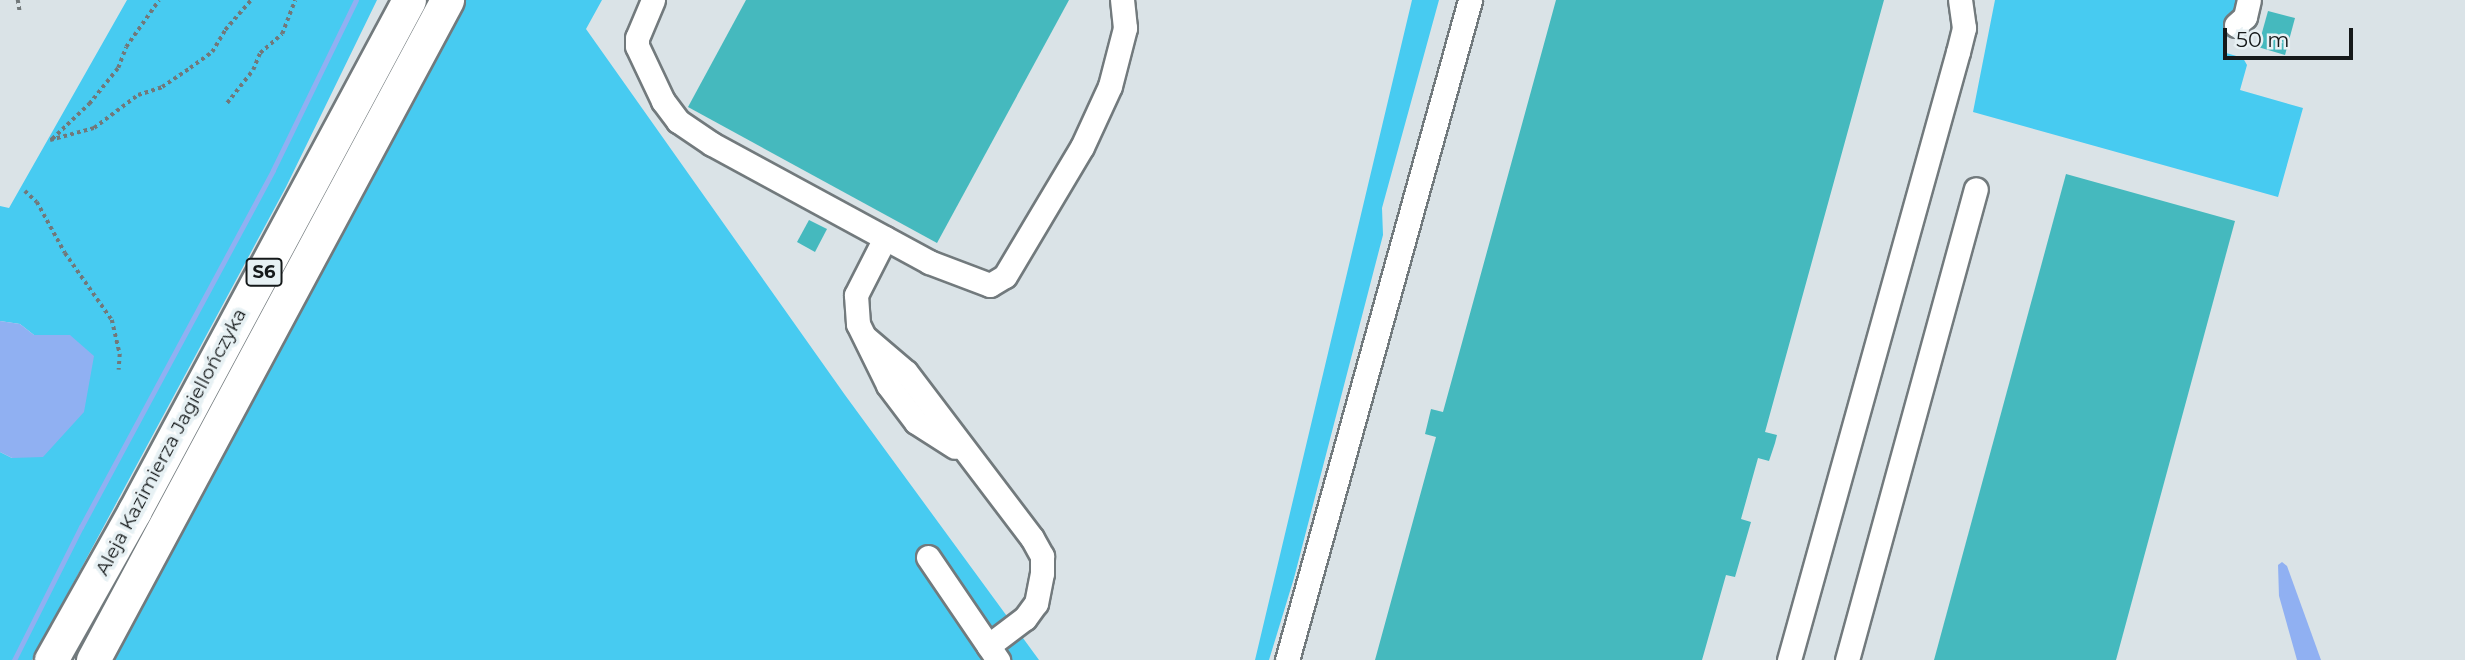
<!DOCTYPE html>
<html>
<head>
<meta charset="utf-8">
<style>
	body { margin:0 }
	#map { position:relative; width:2465px; height:660px; overflow:hidden; background:#dae3e7; font-family:Montserrat,sans-serif }
	div>[style] { position:absolute }
	[style*='--x'] { left:calc(var(--x)*1px); top:calc(var(--y)*1px); width:calc(var(--w)*1px); rotate:calc(var(--a)*1deg) }
	.green>* { inset:0; background:#47cbf1 }
	.water>* { inset:0; background:#90b0f2 }
	.stream>* { height:5px; margin:-2.5px; padding:0 2.5px; transform-origin:2.5px; border-radius:2.5px; background:#90b0f2 }
	.building>* { inset:0; background:#45b9be }
	.path>* { height:3.5px; margin-top:-1.75px; transform-origin:0; background:repeating-linear-gradient(90deg,#71787a 0 3.5px,transparent 0 7px) }
	.roads { filter:drop-shadow(2px 0 #727a7d) drop-shadow(-2px 0 #727a7d) drop-shadow(0 2px #727a7d) drop-shadow(0 -2px #727a7d) }
	.minor>* { height:23px; margin:-11.5px; padding:0 11.5px; transform-origin:11.5px; border-radius:11.5px; background:#fff }
	.highway>* { height:33px; margin:-16.5px; padding:0 16.5px; transform-origin:16.5px; border-radius:16.5px; background:#fff }
	span { translate:-50% -50%; white-space:nowrap; text-align:center; line-height:1.15; -webkit-text-stroke:7px #e7f1f4; paint-order:stroke }
	.shield-label span { padding:2px 5px; background:#e7f1f4; border:2px solid; border-radius:5px; -webkit-text-stroke-width:0 }
	.shield-label { font-size:18px; color:#15191a; font-weight:700 }
	.street-label { font-size:19px; color:#15191a }
	.scale { position:absolute; left:2223px; top:28px; width:130px; height:32px; box-sizing:border-box; border:4px solid #15191a; border-top:0; padding-left:9px; font-size:21px; line-height:24px; white-space:nowrap; color:#15191a; -webkit-text-stroke:5px #e7f1f4; paint-order:stroke }
</style>
</head>
<body>
<div id="map">
	<div class="green">
		<div style="clip-path:polygon(127px 0,377px 0,286px 187px,32px 660px,0 660px,0 452px,12px 458px,70px 335px,34px 335px,20px 324px,0 321px,0 206px,9px 208px)"></div>
		<div style="clip-path:polygon(464px 0,602px 0,586px 29px,845px 395px,1039px 660px,108px 660px)"></div>
		<div style="clip-path:polygon(1412px 0,1439px 0,1382px 208px,1383px 235px,1294px 578px,1269px 660px,1255px 660px)"></div>
		<div style="clip-path:polygon(1995px 0,2238px 0,2223px 52px,2243px 58px,2247px 65px,2240px 90px,2303px 108px,2278px 197px,1973px 112px)"></div>
	</div>
	<div class="water">
		<div style="clip-path:polygon(0 321px,20px 324px,34px 335px,70px 335px,94px 356px,84px 412px,43px 457px,12px 458px,0 452px)"></div>
		<div style="clip-path:polygon(2282px 562px,2287px 566px,2321px 660px,2297px 660px,2279px 596px,2278px 565px)"></div>
	</div>
	<div class="stream">
		<div style="--x:14;--y:660;--w:149;--a:-63.3"></div>
		<div style="--x:81;--y:527;--w:405;--a:-61.7"></div>
		<div style="--x:273;--y:170;--w:189;--a:-64"></div>
	</div>
	<div class="building">
		<div style="clip-path:polygon(746px 0,1069px 0,937px 243px,688px 107px)"></div>
		<div style="clip-path:polygon(1556px 0,1884px 0,1765px 432px,1777px 435px,1775px 443px,1769px 461px,1758px 458px,1741px 519px,1751px 522px,1735px 577px,1726px 575px,1702px 660px,1375px 660px,1436px 437px,1425px 434px,1431px 409px,1443px 412px)"></div>
		<div style="clip-path:polygon(2268px 11px,2295px 18px,2285px 55px,2258px 47px)"></div>
		<div style="clip-path:polygon(2066px 174px,2235px 221px,2116px 660px,1934px 660px)"></div>
		<div style="clip-path:polygon(809px 220px,827px 229px,815px 252px,797px 242px)"></div>
	</div>
	<div class="path">
		<div style="--x:18;--y:0;--w:12;--a:81"></div>
		<div style="--x:227;--y:103;--w:42;--a:-51.8"></div>
		<div style="--x:253;--y:70;--w:18;--a:-68"></div>
		<div style="--x:260;--y:53;--w:29;--a:-41"></div>
		<div style="--x:282;--y:34;--w:36;--a:-69"></div>
		<div style="--x:52;--y:139;--w:51;--a:-43.4"></div>
		<div style="--x:89;--y:104;--w:46;--a:-51.1"></div>
		<div style="--x:118;--y:68;--w:22;--a:-69"></div>
		<div style="--x:126;--y:47;--w:57;--a:-54.9"></div>
		<div style="--x:50;--y:140;--w:46;--a:-15.3"></div>
		<div style="--x:94;--y:128;--w:55;--a:-36.9"></div>
		<div style="--x:138;--y:95;--w:25;--a:-18"></div>
		<div style="--x:162;--y:87;--w:34;--a:-34"></div>
		<div style="--x:190;--y:68;--w:27;--a:-36"></div>
		<div style="--x:212;--y:52;--w:26;--a:-59"></div>
		<div style="--x:225;--y:30;--w:40;--a:-49"></div>
		<div style="--x:25;--y:191;--w:16;--a:43"></div>
		<div style="--x:37;--y:202;--w:58;--a:61.2"></div>
		<div style="--x:65;--y:253;--w:82;--a:55"></div>
		<div style="--x:112;--y:320;--w:35;--a:77"></div>
		<div style="--x:120;--y:354;--w:16;--a:94"></div>
	</div>
	<div class="roads">
		<div class="minor">
			<div style="--x:653;--y:0;--w:41;--a:112.8"></div>
			<div style="--x:637;--y:38;--w:8;--a:90"></div>
			<div style="--x:637;--y:46;--w:61;--a:64.7"></div>
			<div style="--x:663;--y:101;--w:25;--a:53"></div>
			<div style="--x:678;--y:121;--w:41;--a:34.1"></div>
			<div style="--x:712;--y:144;--w:247;--a:28.5"></div>
			<div style="--x:929;--y:262;--w:65;--a:20.7"></div>
			<div style="--x:990;--y:285;--w:17;--a:-31"></div>
			<div style="--x:1005;--y:276;--w:150;--a:-59.2"></div>
			<div style="--x:1082;--y:147;--w:67;--a:-65.3"></div>
			<div style="--x:1110;--y:86;--w:60;--a:-75.5"></div>
			<div style="--x:1125;--y:28;--w:28;--a:-96"></div>
			<div style="--x:2236;--y:25;--w:12;--a:-42"></div>
			<div style="--x:2245;--y:17;--w:17;--a:-77"></div>
			<div style="--x:885;--y:238;--w:64;--a:117"></div>
			<div style="--x:856;--y:295;--w:29;--a:86"></div>
			<div style="--x:858;--y:324;--w:68;--a:63.8"></div>
			<div style="--x:888;--y:385;--w:46;--a:52.9"></div>
			<div style="--x:916;--y:422;--w:46;--a:32.7"></div>
			<div style="--x:866;--y:338;--w:52;--a:40.4"></div>
			<div style="--x:906;--y:372;--w:208;--a:52.8"></div>
			<div style="--x:1032;--y:538;--w:21;--a:61"></div>
			<div style="--x:1042;--y:556;--w:17;--a:90"></div>
			<div style="--x:1042;--y:573;--w:31;--a:101"></div>
			<div style="--x:1036;--y:603;--w:19;--a:126"></div>
			<div style="--x:1025;--y:618;--w:46;--a:142.9"></div>
			<div style="--x:928;--y:557;--w:125;--a:55.8"></div>
			<div style="--x:1287;--y:660;--w:685;--a:-74.5"></div>
			<div style="--x:1789;--y:660;--w:631;--a:-74.47"></div>
			<div style="--x:1958;--y:52;--w:25;--a:-76"></div>
			<div style="--x:1964;--y:28;--w:28;--a:-98"></div>
			<div style="--x:1847;--y:660;--w:488;--a:-74.7"></div>
		</div>
		<div class="highway">
			<div style="--x:51;--y:660;--w:170;--a:-60.7"></div>
			<div style="--x:134;--y:512;--w:581;--a:-61.76"></div>
			<div style="--x:93;--y:660;--w:749;--a:-61.79"></div>
		</div>
	</div>
	<div class="shield-label">
		<span style="left:264px;top:272px">S6</span>
	</div>
	<div class="street-label">
		<span style="left:171px;top:442px;rotate:-62deg">Aleja Kazimierza Jagiellończyka</span>
	</div>
	<div class="scale">50 m</div>
</div>
</body>
</html>
